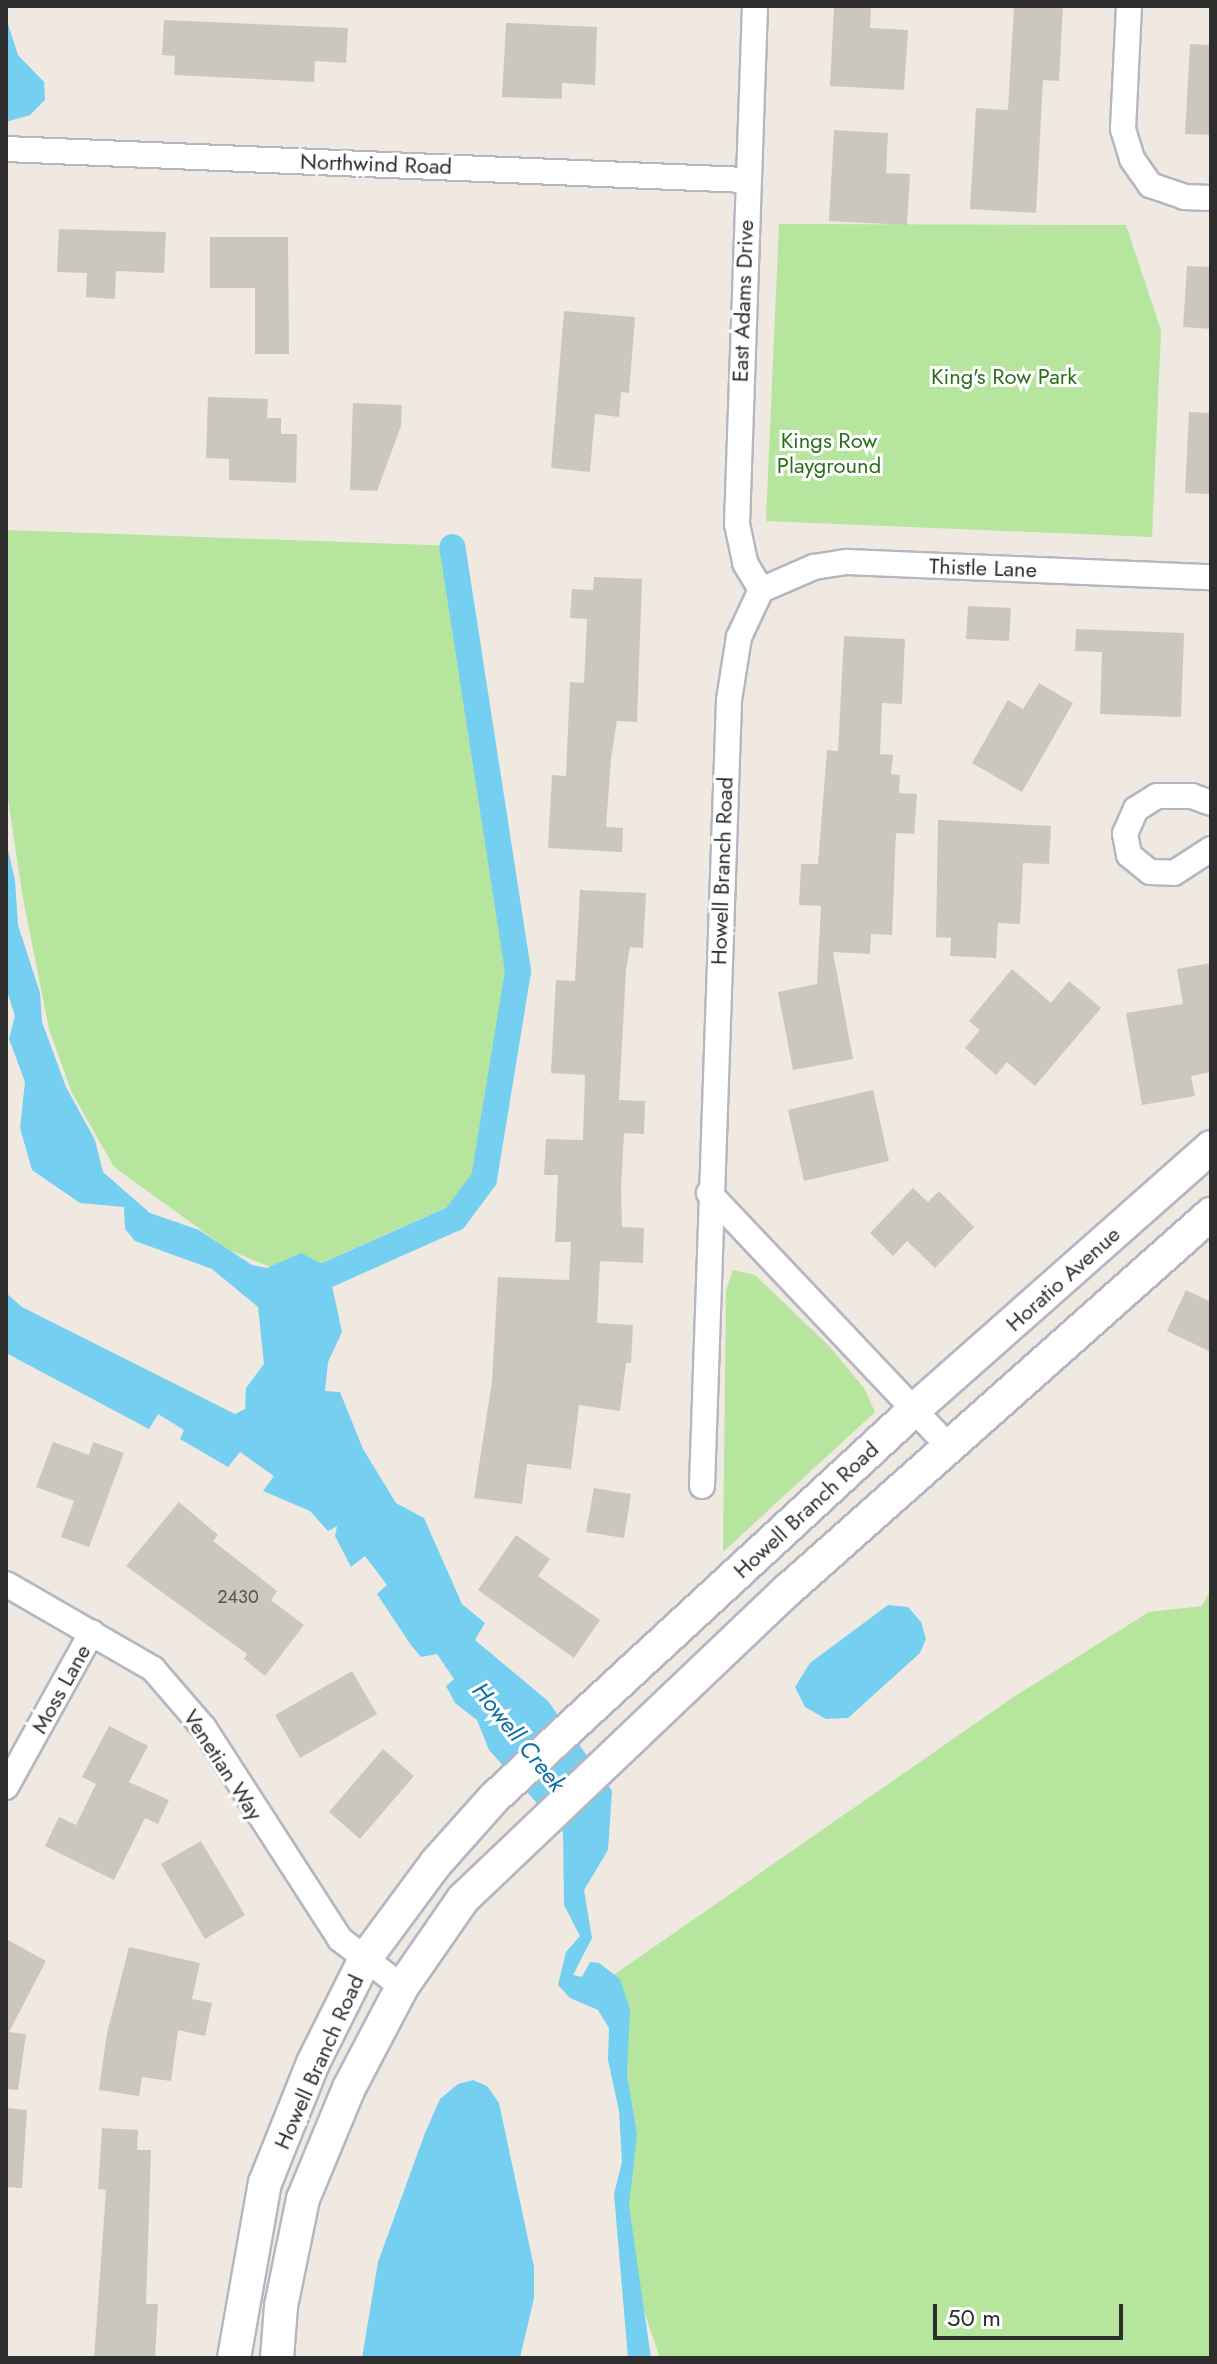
<!DOCTYPE html>
<html>
<head>
<meta charset="utf-8">
<style>
	body { margin:0 }
	#map { position:relative; width:1217px; height:2364px; overflow:hidden; background:#efe9e1; font-family:Jost,sans-serif }
	div>[style] { position:absolute }
	[style*='--x'] { left:calc(var(--x)*1px); top:calc(var(--y)*1px); width:calc(var(--w)*1px); rotate:calc(var(--a)*1deg) }
	.green>* { inset:0; background:#b6e59e }
	.water>* { inset:0; background:#75cff0 }
	.canal>* { height:26px; margin:-13px; padding:0 13px; transform-origin:13px; border-radius:13px; background:#75cff0 }
	.building>* { inset:0; background:#cbc7bf }
	.roads { filter:drop-shadow(2px 0 #b4b7c1) drop-shadow(-2px 0 #b4b7c1) drop-shadow(0 2px #b4b7c1) drop-shadow(0 -2px #b4b7c1) }
	.minor>* { height:24px; margin:-12px; padding:0 12px; transform-origin:12px; border-radius:12px; background:#fff }
	.secondary>* { height:32px; margin:-16px; padding:0 16px; transform-origin:16px; border-radius:16px; background:#fff }
	span { translate:-50% -50%; white-space:nowrap; text-align:center; line-height:1.15; -webkit-text-stroke:6px #fff; paint-order:stroke }
	.number-label { font-size:18px; color:#555452 }
	.number-label span { -webkit-text-stroke-width:0 }
	.street-label { font-size:22px; color:#2e2e2e }
	.park-label { font-size:22px; color:#2c6e1b }
	.water-label { font-size:24px; color:#0d6fa3; font-style:italic }
	.frame { position:absolute; inset:0; border:8px solid #2e2e2e; pointer-events:none }
	.scale { position:absolute; left:933px; top:2304px; width:190px; height:36px; box-sizing:border-box; border:4px solid #2e2e2e; border-top:0; padding-left:10px; font-size:24px; line-height:28px; white-space:nowrap; color:#2e2e2e; -webkit-text-stroke:6px #fff; paint-order:stroke }
</style>
</head>
<body>
<div id="map">
	<div class="green">
		<div style="clip-path:polygon(779px 224px,1126px 225px,1161px 330px,1152px 537px,766px 521px)"></div>
		<div style="clip-path:polygon(6px 530px,456px 546px,518px 969px,481px 1192px,292px 1276px,229px 1250px,114px 1167px,72px 1093px,49px 1029px,22px 893px,6px 785px)"></div>
		<div style="clip-path:polygon(733px 1270px,755px 1275px,829px 1346px,864px 1388px,875px 1412px,723px 1552px,726px 1290px)"></div>
		<div style="clip-path:polygon(1211px 1589px,1211px 2358px,660px 2358px,632px 2276px,623px 2189px,620px 2034px,592px 1990px,1012px 1698px,1149px 1612px,1202px 1606px)"></div>
	</div>
	<div class="water">
		<div style="clip-path:polygon(6px 18px,18px 55px,44px 82px,45px 100px,30px 115px,6px 122px)"></div>
		<div style="clip-path:polygon(6px 841px,15px 880px,18px 925px,40px 993px,42px 1022px,66px 1087px,95px 1140px,103px 1172px,150px 1213px,199px 1230px,252px 1265px,267px 1268px,301px 1253px,328px 1267px,342px 1332px,328px 1362px,325px 1391px,340px 1392px,363px 1449px,396px 1503px,424px 1518px,462px 1604px,485px 1623px,475px 1640px,548px 1701px,612px 1791px,608px 1850px,584px 1890px,592px 1938px,573px 1975px,582px 1977px,590px 1962px,599px 1963px,620px 1979px,630px 2009px,627px 2075px,637px 2134px,629px 2206px,651px 2358px,628px 2358px,614px 2194px,622px 2162px,619px 2111px,608px 2060px,609px 2028px,598px 2010px,570px 1998px,558px 1985px,566px 1952px,580px 1936px,564px 1905px,563px 1832px,489px 1750px,477px 1720px,455px 1703px,446px 1686px,454px 1679px,437px 1654px,421px 1657px,411px 1645px,377px 1594px,387px 1585px,365px 1556px,351px 1567px,335px 1536px,337px 1526px,328px 1531px,310px 1511px,263px 1491px,274px 1476px,240px 1452px,228px 1467px,180px 1439px,184px 1430px,158px 1414px,149px 1429px,6px 1353px,6px 1293px,22px 1307px,235px 1414px,245px 1409px,246px 1388px,264px 1364px,258px 1307px,212px 1269px,135px 1241px,125px 1229px,124px 1207px,80px 1203px,32px 1170px,20px 1128px,25px 1082px,9px 1039px,15px 1016px,6px 988px)"></div>
		<div style="clip-path:polygon(888px 1605px,908px 1607px,921px 1622px,926px 1639px,920px 1653px,848px 1718px,826px 1719px,805px 1707px,795px 1687px,810px 1663px)"></div>
		<div style="clip-path:polygon(473px 2080px,487px 2086px,499px 2103px,534px 2267px,534px 2298px,520px 2358px,362px 2358px,378px 2262px,425px 2133px,440px 2099px,458px 2084px)"></div>
	</div>
	<div class="canal">
		<div style="--x:300;--y:1287;--w:170;--a:-24"></div>
		<div style="--x:455;--y:1218;--w:49;--a:-53.4"></div>
		<div style="--x:484;--y:1179;--w:211;--a:-80.7"></div>
		<div style="--x:518;--y:971;--w:429;--a:-98.8"></div>
	</div>
	<div class="building">
		<div style="clip-path:polygon(834px 6px,871px 6px,870px 28px,908px 30px,904px 90px,830px 86px)"></div>
		<div style="clip-path:polygon(1014px 6px,1063px 6px,1059px 81px,1043px 80px,1036px 213px,970px 209px,976px 108px,1008px 110px)"></div>
		<div style="clip-path:polygon(164px 20px,348px 28px,346px 63px,315px 61px,314px 82px,174px 75px,175px 56px,162px 55px)"></div>
		<div style="clip-path:polygon(506px 23px,597px 27px,595px 85px,562px 83px,562px 99px,502px 97px)"></div>
		<div style="clip-path:polygon(1190px 44px,1211px 45px,1211px 135px,1185px 134px)"></div>
		<div style="clip-path:polygon(834px 130px,888px 133px,886px 173px,910px 174px,907px 225px,829px 221px)"></div>
		<div style="clip-path:polygon(59px 229px,166px 232px,164px 273px,116px 271px,115px 299px,86px 297px,87px 273px,57px 272px)"></div>
		<div style="clip-path:polygon(210px 237px,288px 237px,289px 354px,255px 354px,255px 288px,210px 288px)"></div>
		<div style="clip-path:polygon(1187px 266px,1211px 267px,1211px 329px,1183px 327px)"></div>
		<div style="clip-path:polygon(564px 311px,635px 317px,629px 393px,621px 392px,619px 417px,595px 414px,590px 472px,551px 468px)"></div>
		<div style="clip-path:polygon(208px 397px,268px 399px,267px 418px,281px 418px,281px 434px,297px 434px,296px 483px,229px 480px,229px 459px,206px 458px)"></div>
		<div style="clip-path:polygon(353px 403px,402px 405px,401px 426px,377px 491px,350px 490px)"></div>
		<div style="clip-path:polygon(1189px 412px,1211px 413px,1211px 494px,1185px 493px)"></div>
		<div style="clip-path:polygon(594px 577px,642px 579px,637px 722px,617px 721px,611px 759px,606px 827px,623px 828px,622px 852px,548px 848px,552px 775px,566px 776px,570px 682px,584px 683px,587px 619px,570px 618px,572px 589px,593px 590px)"></div>
		<div style="clip-path:polygon(968px 606px,1011px 608px,1009px 641px,966px 639px)"></div>
		<div style="clip-path:polygon(1076px 629px,1184px 633px,1181px 717px,1100px 714px,1102px 652px,1075px 651px)"></div>
		<div style="clip-path:polygon(844px 636px,905px 639px,902px 704px,882px 703px,880px 754px,893px 755px,891px 774px,900px 775px,899px 793px,917px 794px,914px 834px,896px 833px,892px 935px,871px 934px,870px 954px,833px 952px,853px 1059px,793px 1070px,778px 992px,817px 984px,821px 906px,799px 905px,801px 864px,818px 864px,827px 750px,838px 751px)"></div>
		<div style="clip-path:polygon(1039px 683px,1073px 703px,1022px 792px,972px 763px,1008px 700px,1023px 709px)"></div>
		<div style="clip-path:polygon(938px 820px,1051px 826px,1049px 864px,1023px 863px,1020px 924px,998px 923px,996px 958px,950px 956px,951px 938px,936px 937px)"></div>
		<div style="clip-path:polygon(580px 890px,646px 893px,643px 948px,630px 947px,626px 970px,619px 1100px,645px 1101px,644px 1134px,624px 1133px,621px 1190px,622px 1227px,644px 1228px,643px 1263px,600px 1261px,597px 1323px,633px 1325px,631px 1363px,626px 1363px,620px 1411px,579px 1405px,571px 1469px,527px 1464px,522px 1504px,474px 1498px,492px 1381px,498px 1277px,569px 1280px,571px 1242px,555px 1242px,558px 1175px,544px 1175px,546px 1139px,583px 1140px,585px 1075px,551px 1073px,556px 980px,575px 981px)"></div>
		<div style="clip-path:polygon(1211px 963px,1211px 1072px,1191px 1076px,1195px 1096px,1142px 1105px,1126px 1013px,1183px 1004px,1177px 969px)"></div>
		<div style="clip-path:polygon(1012px 969px,1051px 1003px,1069px 981px,1101px 1008px,1035px 1086px,1007px 1062px,996px 1075px,965px 1048px,980px 1030px,969px 1021px)"></div>
		<div style="clip-path:polygon(873px 1090px,889px 1161px,804px 1181px,788px 1110px)"></div>
		<div style="clip-path:polygon(913px 1188px,928px 1202px,939px 1191px,974px 1227px,935px 1268px,907px 1241px,893px 1256px,870px 1233px)"></div>
		<div style="clip-path:polygon(1186px 1290px,1211px 1302px,1211px 1352px,1167px 1331px)"></div>
		<div style="clip-path:polygon(53px 1442px,89px 1455px,93px 1442px,124px 1453px,89px 1547px,61px 1537px,74px 1501px,36px 1487px)"></div>
		<div style="clip-path:polygon(594px 1488px,631px 1494px,624px 1538px,586px 1532px)"></div>
		<div style="clip-path:polygon(179px 1502px,218px 1535px,213px 1541px,277px 1591px,271px 1600px,304px 1625px,265px 1676px,244px 1659px,247px 1654px,126px 1566px)"></div>
		<div style="clip-path:polygon(516px 1535px,550px 1559px,538px 1576px,600px 1620px,574px 1658px,478px 1590px)"></div>
		<div style="clip-path:polygon(352px 1671px,377px 1714px,300px 1758px,275px 1715px)"></div>
		<div style="clip-path:polygon(109px 1726px,148px 1746px,129px 1782px,169px 1800px,158px 1824px,145px 1818px,114px 1880px,45px 1846px,59px 1817px,76px 1825px,96px 1784px,82px 1777px)"></div>
		<div style="clip-path:polygon(383px 1749px,414px 1776px,360px 1839px,329px 1812px)"></div>
		<div style="clip-path:polygon(201px 1841px,245px 1915px,205px 1939px,161px 1864px)"></div>
		<div style="clip-path:polygon(6px 1939px,46px 1961px,9px 2032px,26px 2034px,18px 2090px,6px 2089px)"></div>
		<div style="clip-path:polygon(129px 1947px,200px 1963px,192px 1999px,212px 2003px,205px 2036px,178px 2030px,171px 2081px,142px 2077px,139px 2096px,99px 2090px,107px 2033px)"></div>
		<div style="clip-path:polygon(6px 2108px,27px 2110px,22px 2188px,6px 2187px)"></div>
		<div style="clip-path:polygon(102px 2128px,138px 2130px,137px 2150px,151px 2150px,146px 2304px,158px 2304px,155px 2358px,94px 2358px,106px 2190px,98px 2189px)"></div>
	</div>
	<div class="roads">
		<div class="minor">
			<div style="--x:755;--y:6;--w:518;--a:91.99"></div>
			<div style="--x:737;--y:524;--w:40;--a:78"></div>
			<div style="--x:745;--y:563;--w:31;--a:59"></div>
			<div style="--x:1129;--y:6;--w:123;--a:92.8"></div>
			<div style="--x:1123;--y:129;--w:31;--a:73"></div>
			<div style="--x:1132;--y:159;--w:32;--a:55"></div>
			<div style="--x:1150;--y:185;--w:36;--a:19"></div>
			<div style="--x:1184;--y:197;--w:27;--a:2"></div>
			<div style="--x:6;--y:149;--w:742;--a:2.4"></div>
			<div style="--x:761;--y:590;--w:58;--a:-23.5"></div>
			<div style="--x:814;--y:567;--w:33;--a:-9"></div>
			<div style="--x:847;--y:562;--w:364;--a:2.4"></div>
			<div style="--x:1211;--y:803;--w:20;--a:-160"></div>
			<div style="--x:1192;--y:796;--w:35;--a:180"></div>
			<div style="--x:1157;--y:796;--w:25;--a:148"></div>
			<div style="--x:1136;--y:809;--w:27;--a:114"></div>
			<div style="--x:1125;--y:834;--w:21;--a:79"></div>
			<div style="--x:1129;--y:855;--w:27;--a:39"></div>
			<div style="--x:1150;--y:872;--w:24;--a:2"></div>
			<div style="--x:1174;--y:873;--w:44;--a:-33"></div>
			<div style="--x:709;--y:1193;--w:349;--a:46.6"></div>
			<div style="--x:702;--y:1486;--w:786;--a:-88.03"></div>
			<div style="--x:729;--y:700;--w:64;--a:-81"></div>
			<div style="--x:739;--y:637;--w:52;--a:-64.9"></div>
			<div style="--x:6;--y:1584;--w:170;--a:30"></div>
			<div style="--x:153;--y:1669;--w:78;--a:49.2"></div>
			<div style="--x:204;--y:1728;--w:251;--a:57.2"></div>
			<div style="--x:340;--y:1939;--w:78;--a:37.7"></div>
			<div style="--x:6;--y:1787;--w:177;--a:-61"></div>
		</div>
		<div class="secondary">
			<div style="--x:234;--y:2358;--w:178;--a:-80"></div>
			<div style="--x:265;--y:2183;--w:129;--a:-68.2"></div>
			<div style="--x:313;--y:2063;--w:116;--a:-63.4"></div>
			<div style="--x:365;--y:1959;--w:119;--a:-53.5"></div>
			<div style="--x:436;--y:1863;--w:87;--a:-48.3"></div>
			<div style="--x:494;--y:1798;--w:572;--a:-42.73"></div>
			<div style="--x:914;--y:1410;--w:397;--a:-41.5"></div>
			<div style="--x:277;--y:2358;--w:52;--a:-85.6"></div>
			<div style="--x:281;--y:2306;--w:109;--a:-78.4"></div>
			<div style="--x:303;--y:2199;--w:120;--a:-67.5"></div>
			<div style="--x:349;--y:2088;--w:114;--a:-62.3"></div>
			<div style="--x:402;--y:1987;--w:107;--a:-55.3"></div>
			<div style="--x:463;--y:1899;--w:450;--a:-43.6"></div>
			<div style="--x:789;--y:1589;--w:565;--a:-41.63"></div>
		</div>
	</div>
	<div class="number-label">
		<span style="left:238px;top:1597px">2430</span>
	</div>
	<div class="street-label">
		<span style="left:376px;top:164px;rotate:2deg">Northwind Road</span>
		<span style="left:743px;top:301px;rotate:-88deg">East Adams Drive</span>
		<span style="left:983px;top:568px;rotate:2deg">Thistle Lane</span>
		<span style="left:722px;top:871px;rotate:-88deg">Howell Branch Road</span>
		<span style="left:1063px;top:1279px;rotate:-42deg">Horatio Avenue</span>
		<span style="left:806px;top:1510px;rotate:-43deg">Howell Branch Road</span>
		<span style="left:61px;top:1689px;rotate:-61deg">Moss Lane</span>
		<span style="left:223px;top:1765px;rotate:57deg">Venetian Way</span>
		<span style="left:319px;top:2062px;rotate:-66deg">Howell Branch Road</span>
	</div>
	<div class="park-label">
		<span style="left:1004px;top:377px">King's Row Park</span>
		<span style="left:829px;top:453px">Kings Row<br>Playground</span>
	</div>
	<div class="water-label">
		<span style="left:519px;top:1737px;rotate:51deg">Howell Creek</span>
	</div>
	<div class="frame"></div>
	<div class="scale">50 m</div>
</div>
</body>
</html>
